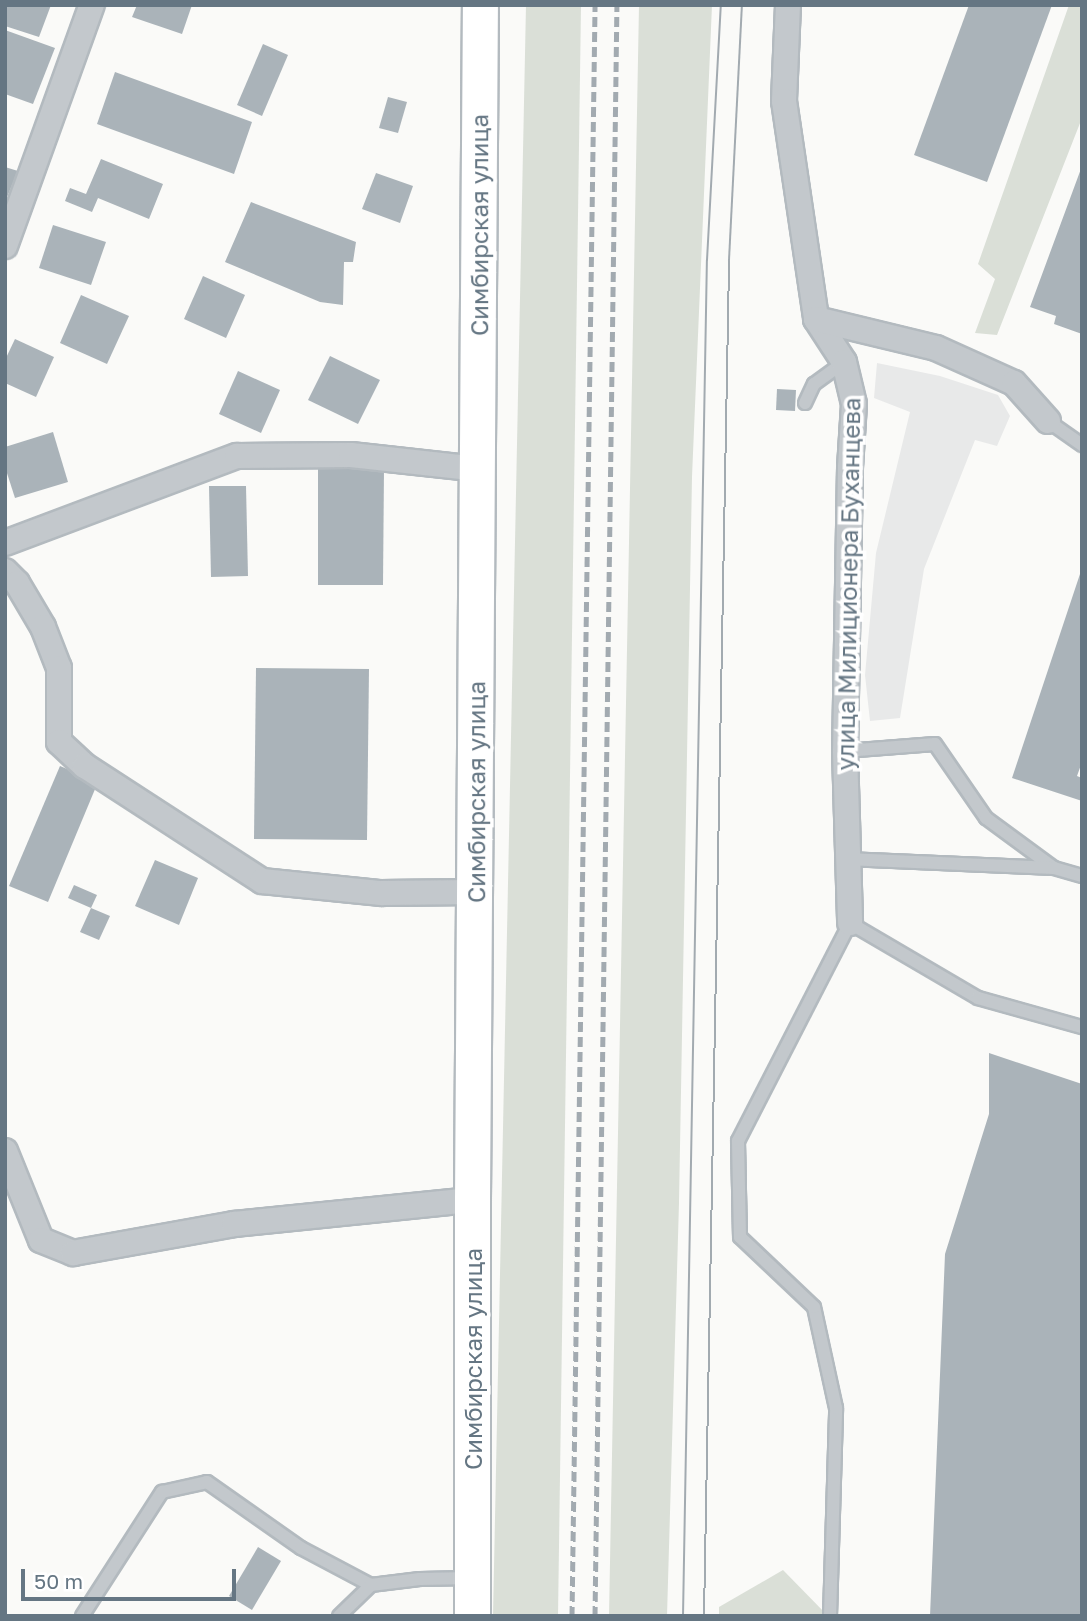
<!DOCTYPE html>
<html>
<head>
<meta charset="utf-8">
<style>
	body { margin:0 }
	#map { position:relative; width:1087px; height:1621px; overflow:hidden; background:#fafaf8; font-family:"Golos Text",sans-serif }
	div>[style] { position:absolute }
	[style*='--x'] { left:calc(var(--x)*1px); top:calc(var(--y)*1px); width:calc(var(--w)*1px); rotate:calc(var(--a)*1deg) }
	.built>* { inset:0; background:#e8e9e9 }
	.green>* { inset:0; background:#dadfd7 }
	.building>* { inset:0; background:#aab3b9 }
	.roads { filter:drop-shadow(2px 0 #b3babf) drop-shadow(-2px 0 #b3babf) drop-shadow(0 2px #b3babf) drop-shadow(0 -2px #b3babf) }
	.service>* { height:12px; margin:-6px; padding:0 6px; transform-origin:6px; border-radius:6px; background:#c3c8cc }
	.minor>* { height:24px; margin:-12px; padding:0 12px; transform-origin:12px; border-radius:12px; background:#c3c8cc }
	.secondary>* { height:35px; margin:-17.5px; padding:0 17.5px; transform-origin:17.5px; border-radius:17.5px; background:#fff }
	.tram>* { height:2px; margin:-1px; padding:0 1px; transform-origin:1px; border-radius:1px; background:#a2aab0 }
	.rail>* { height:5px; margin-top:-2.5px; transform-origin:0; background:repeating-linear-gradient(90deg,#a2aab0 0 10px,transparent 0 15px) }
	span { translate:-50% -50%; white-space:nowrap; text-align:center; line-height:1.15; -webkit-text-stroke:7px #fff; paint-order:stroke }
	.street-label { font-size:24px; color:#657683 }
	.frame { position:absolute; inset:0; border:7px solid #657683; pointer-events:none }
	.scale { position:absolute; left:21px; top:1569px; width:215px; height:32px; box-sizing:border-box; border:4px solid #657683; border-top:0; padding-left:9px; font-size:21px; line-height:24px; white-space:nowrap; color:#657683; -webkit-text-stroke:5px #fff; paint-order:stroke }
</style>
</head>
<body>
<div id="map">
	<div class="built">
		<div style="clip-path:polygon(877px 363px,940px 376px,998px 395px,1010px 416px,997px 446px,975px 440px,924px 569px,900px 718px,870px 721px,865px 675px,876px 553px,910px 412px,874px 398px)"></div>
	</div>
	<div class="green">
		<div style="clip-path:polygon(526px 5px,581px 5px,558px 1616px,493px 1616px)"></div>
		<div style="clip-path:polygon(639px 5px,712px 5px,692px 477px,679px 1203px,667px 1616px,609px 1616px)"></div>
		<div style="clip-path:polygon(1069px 5px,1082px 6px,1082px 118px,997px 335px,975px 333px,995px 279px,978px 264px)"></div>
		<div style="clip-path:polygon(783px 1570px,828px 1616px,719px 1616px,719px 1607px)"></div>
	</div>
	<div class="building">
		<div style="clip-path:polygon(5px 5px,51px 5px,39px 37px,5px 26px)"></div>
		<div style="clip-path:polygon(137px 5px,192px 5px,182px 34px,132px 17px)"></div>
		<div style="clip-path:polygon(969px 5px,1052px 5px,987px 182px,914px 155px)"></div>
		<div style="clip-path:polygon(5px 30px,55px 48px,33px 104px,5px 94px)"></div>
		<div style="clip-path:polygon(263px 44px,288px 55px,262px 116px,237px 105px)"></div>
		<div style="clip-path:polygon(115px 72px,252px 122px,234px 174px,97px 124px)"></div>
		<div style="clip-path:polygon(388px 97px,407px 102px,398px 133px,379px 128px)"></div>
		<div style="clip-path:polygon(101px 159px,163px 184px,149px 219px,98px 198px,92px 212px,65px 201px,70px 188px,86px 194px)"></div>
		<div style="clip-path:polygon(1082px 166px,1082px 334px,1054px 324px,1056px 316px,1030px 307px)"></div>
		<div style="clip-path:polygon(5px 167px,18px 171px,5px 202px)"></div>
		<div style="clip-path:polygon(376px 173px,413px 186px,400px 223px,362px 209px)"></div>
		<div style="clip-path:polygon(251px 202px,356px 242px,353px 262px,344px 262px,343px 305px,320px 302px,225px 262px)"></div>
		<div style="clip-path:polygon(53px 225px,106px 242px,91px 285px,39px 268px)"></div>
		<div style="clip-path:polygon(203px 276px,245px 295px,226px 338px,184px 319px)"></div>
		<div style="clip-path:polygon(81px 295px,129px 316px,107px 364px,60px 343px)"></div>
		<div style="clip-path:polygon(15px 339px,54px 357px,36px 397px,5px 383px,5px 360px)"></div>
		<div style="clip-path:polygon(330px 356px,380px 380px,358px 424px,308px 400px)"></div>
		<div style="clip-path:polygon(238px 371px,280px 390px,261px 433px,219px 414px)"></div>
		<div style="clip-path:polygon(777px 389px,796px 390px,795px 411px,776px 410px)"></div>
		<div style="clip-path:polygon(53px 432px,68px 482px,15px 498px,5px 467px,5px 447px)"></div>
		<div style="clip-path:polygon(318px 469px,384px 469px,383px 585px,318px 585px)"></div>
		<div style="clip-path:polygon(209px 486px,246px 486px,248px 576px,211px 577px)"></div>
		<div style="clip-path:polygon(1081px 571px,1082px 762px,1077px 776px,1082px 778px,1082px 801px,1012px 778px)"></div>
		<div style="clip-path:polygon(256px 668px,369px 669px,367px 840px,254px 839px)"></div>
		<div style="clip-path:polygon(60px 766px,98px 782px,48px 902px,9px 886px)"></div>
		<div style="clip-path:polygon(155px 860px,198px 878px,179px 925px,135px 906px)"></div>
		<div style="clip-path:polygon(74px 885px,97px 895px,91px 908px,68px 898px)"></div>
		<div style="clip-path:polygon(91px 908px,110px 916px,99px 940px,80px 932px)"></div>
		<div style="clip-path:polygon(989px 1053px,1082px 1084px,1082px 1616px,930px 1616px,945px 1254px,989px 1114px)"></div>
		<div style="clip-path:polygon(258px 1547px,281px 1561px,252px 1610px,229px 1596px)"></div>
	</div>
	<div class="roads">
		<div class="service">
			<div style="--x:805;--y:403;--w:21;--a:-65"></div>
			<div style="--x:814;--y:384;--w:37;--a:-36"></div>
			<div style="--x:1048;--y:421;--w:42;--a:35.2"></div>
			<div style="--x:845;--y:751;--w:90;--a:-4.4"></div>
			<div style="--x:935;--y:744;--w:90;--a:55.4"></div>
			<div style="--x:986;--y:818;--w:84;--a:36.3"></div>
			<div style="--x:846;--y:859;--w:208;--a:2.5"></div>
			<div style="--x:1054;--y:868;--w:29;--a:16"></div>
			<div style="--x:82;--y:1616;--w:148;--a:-57.2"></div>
			<div style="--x:162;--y:1492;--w:46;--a:-12.5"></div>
			<div style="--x:207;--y:1482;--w:115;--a:35.1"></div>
			<div style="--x:301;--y:1548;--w:79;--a:27.9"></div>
			<div style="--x:371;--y:1585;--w:49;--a:-7"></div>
			<div style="--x:420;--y:1579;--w:50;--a:-1.1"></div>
			<div style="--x:339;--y:1616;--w:45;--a:-44.1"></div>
			<div style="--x:830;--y:1616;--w:208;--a:-88.3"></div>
			<div style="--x:836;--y:1408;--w:103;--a:-102.3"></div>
			<div style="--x:814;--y:1307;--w:102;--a:-136.6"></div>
			<div style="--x:740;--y:1237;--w:96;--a:-91.2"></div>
			<div style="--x:738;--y:1141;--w:245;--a:-62.8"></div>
			<div style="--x:850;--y:923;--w:148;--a:30.4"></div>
			<div style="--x:978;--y:998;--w:108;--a:15.6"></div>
		</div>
		<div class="minor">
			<div style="--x:788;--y:5;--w:96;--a:92.4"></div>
			<div style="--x:784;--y:101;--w:220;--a:81.6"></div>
			<div style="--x:816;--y:319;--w:51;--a:56.9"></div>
			<div style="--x:844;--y:362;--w:43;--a:76.6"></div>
			<div style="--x:854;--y:404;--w:64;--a:93.6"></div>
			<div style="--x:850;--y:468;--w:283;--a:91"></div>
			<div style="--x:845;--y:751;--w:172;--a:88.3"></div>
			<div style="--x:5;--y:246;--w:256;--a:-70.2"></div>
			<div style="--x:816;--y:319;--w:123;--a:13.6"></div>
			<div style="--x:936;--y:348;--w:85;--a:24.2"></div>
			<div style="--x:1014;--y:383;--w:51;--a:48.2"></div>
			<div style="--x:5;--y:543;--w:248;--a:-20.6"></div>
			<div style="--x:237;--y:456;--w:114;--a:-0.5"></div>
			<div style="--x:351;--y:455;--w:127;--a:6.3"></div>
			<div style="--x:5;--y:571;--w:17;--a:45"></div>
			<div style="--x:17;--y:583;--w:51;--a:59.4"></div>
			<div style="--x:43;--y:627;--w:44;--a:68.7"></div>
			<div style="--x:59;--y:668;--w:74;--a:90"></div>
			<div style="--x:59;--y:742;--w:35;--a:43"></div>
			<div style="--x:85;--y:766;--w:211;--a:33"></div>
			<div style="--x:262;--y:881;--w:120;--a:5.8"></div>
			<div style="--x:381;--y:893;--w:95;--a:-0.6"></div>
			<div style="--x:5;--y:1151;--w:96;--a:68"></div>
			<div style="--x:41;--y:1240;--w:35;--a:22"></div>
			<div style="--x:73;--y:1253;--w:164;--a:-10.2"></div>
			<div style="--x:234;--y:1224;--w:239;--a:-5.8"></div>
		</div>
		<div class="secondary">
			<div style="--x:472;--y:1616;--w:416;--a:-90"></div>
			<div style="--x:472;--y:1200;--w:1195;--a:-89.62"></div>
		</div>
	</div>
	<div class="tram">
		<div style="--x:683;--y:1616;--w:1356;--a:-88.99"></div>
		<div style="--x:707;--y:260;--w:255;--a:-86.9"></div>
		<div style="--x:704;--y:1616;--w:1356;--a:-88.94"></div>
		<div style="--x:729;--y:260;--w:255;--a:-87.1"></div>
	</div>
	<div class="rail">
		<div style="--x:572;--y:1616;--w:1611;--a:-89.18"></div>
		<div style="--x:595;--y:1616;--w:1611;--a:-89.22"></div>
	</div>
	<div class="street-label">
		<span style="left:479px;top:225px;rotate:-90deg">Симбирская улица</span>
		<span style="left:848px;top:584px;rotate:-89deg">улица Милиционера Буханцева</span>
		<span style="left:476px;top:792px;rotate:-90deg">Симбирская улица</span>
		<span style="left:473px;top:1359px;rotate:-90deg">Симбирская улица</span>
	</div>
	<div class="frame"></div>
	<div class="scale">50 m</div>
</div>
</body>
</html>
